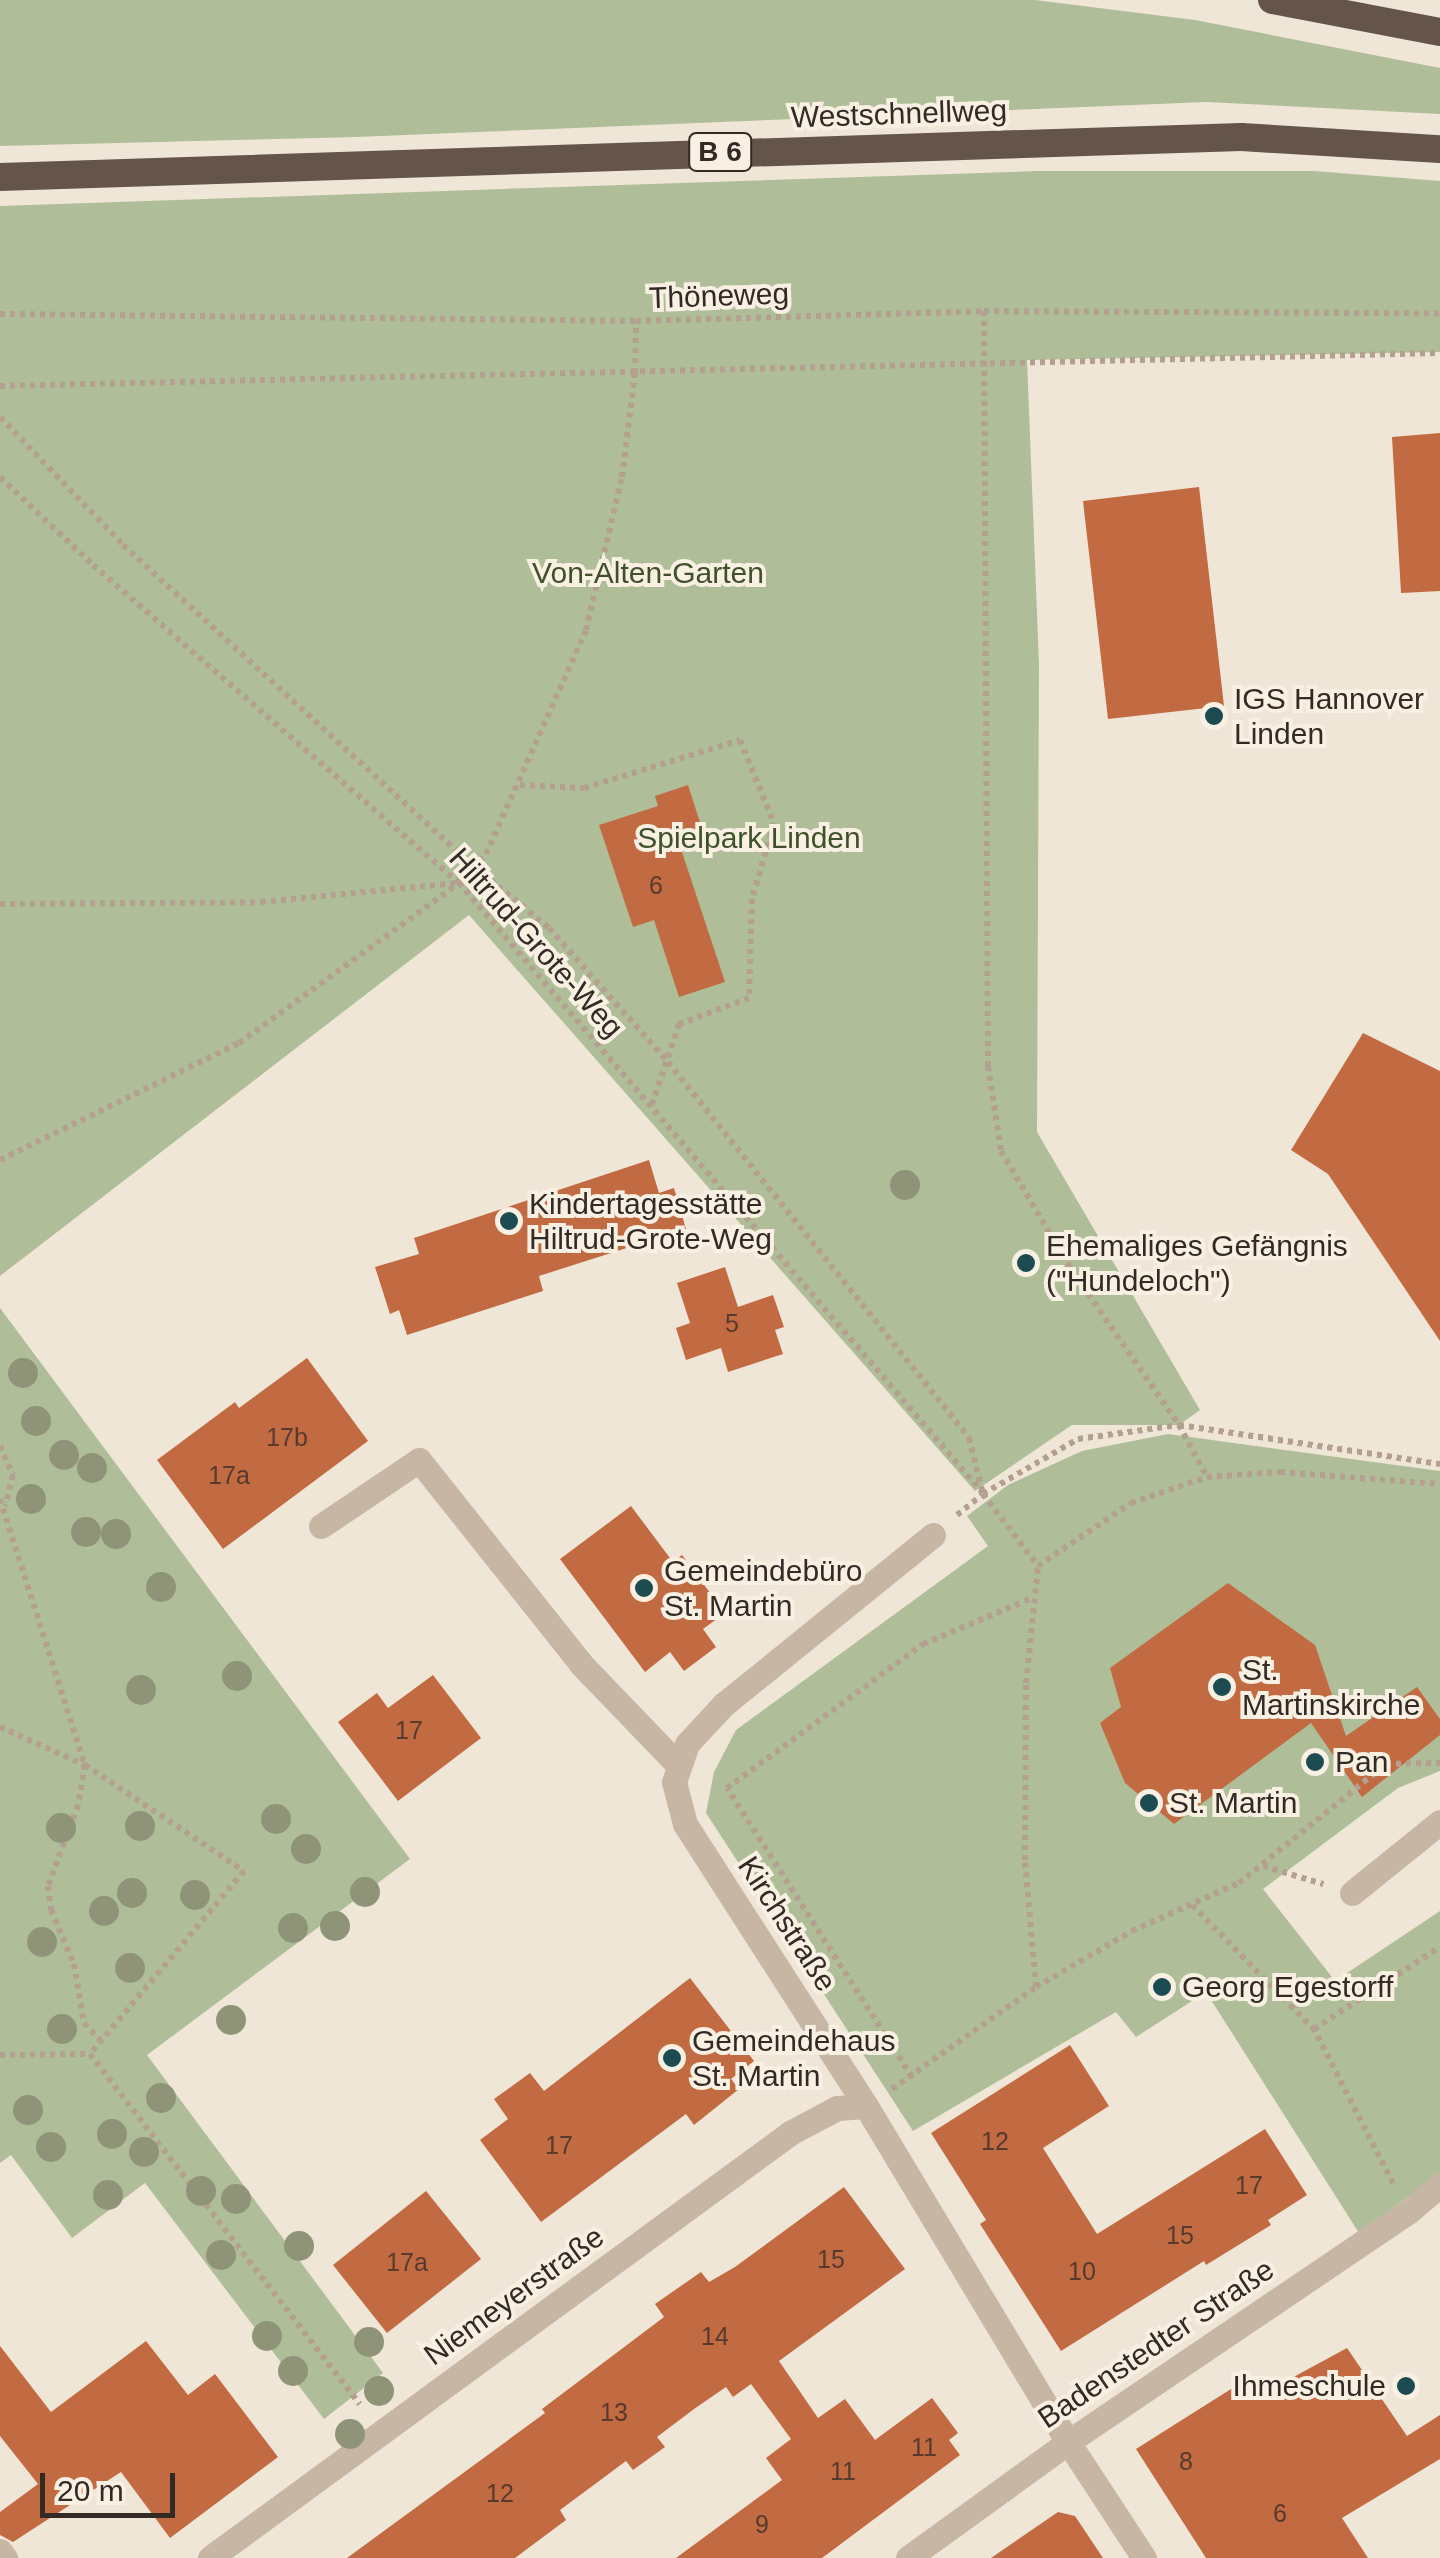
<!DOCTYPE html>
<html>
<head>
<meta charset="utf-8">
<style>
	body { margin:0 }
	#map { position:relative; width:1440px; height:2558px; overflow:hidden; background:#f0e6d7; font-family:Arial,sans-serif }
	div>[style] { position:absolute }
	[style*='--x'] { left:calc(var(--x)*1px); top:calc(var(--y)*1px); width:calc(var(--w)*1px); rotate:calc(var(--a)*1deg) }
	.green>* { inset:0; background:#afbe98 }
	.building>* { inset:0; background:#c26a42 }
	.path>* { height:6px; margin-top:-3px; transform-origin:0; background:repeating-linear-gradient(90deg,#b3a08e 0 5px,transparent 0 10px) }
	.service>* { height:25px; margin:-12.5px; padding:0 12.5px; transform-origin:12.5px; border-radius:12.5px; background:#c7b6a4 }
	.minor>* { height:25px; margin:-12.5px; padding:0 12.5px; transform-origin:12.5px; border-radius:12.5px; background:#c7b6a4 }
	.tertiary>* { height:25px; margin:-12.5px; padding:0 12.5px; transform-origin:12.5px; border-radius:12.5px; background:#c7b6a4 }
	.trunk>* { height:28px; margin:-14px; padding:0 14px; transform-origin:14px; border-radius:14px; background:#64544a }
	.trees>* { width:30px; height:30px; margin:-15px; border-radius:50%; background:#8f9478 }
	.dots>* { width:28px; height:28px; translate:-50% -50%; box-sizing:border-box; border:5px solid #f8f0e3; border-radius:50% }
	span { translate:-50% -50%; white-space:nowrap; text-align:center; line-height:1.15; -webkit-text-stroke:8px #f8f0e3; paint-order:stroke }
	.number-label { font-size:25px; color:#573a2c }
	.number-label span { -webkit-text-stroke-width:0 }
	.shield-label span { padding:2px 8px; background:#f8f0e3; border:2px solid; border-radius:8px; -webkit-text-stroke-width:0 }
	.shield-label { font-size:28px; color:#332a25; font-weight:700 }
	.street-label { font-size:30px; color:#332a25 }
	.park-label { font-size:30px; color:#3f502a }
	.poi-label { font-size:30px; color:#332a25 }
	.left { translate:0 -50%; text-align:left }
	.right { translate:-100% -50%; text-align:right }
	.scale { position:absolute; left:40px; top:2473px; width:135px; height:45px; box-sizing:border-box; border:5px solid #332a25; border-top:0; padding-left:12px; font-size:30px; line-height:35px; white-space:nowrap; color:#332a25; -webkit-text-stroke:8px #f8f0e3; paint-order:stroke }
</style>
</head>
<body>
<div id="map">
	<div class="green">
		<div style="clip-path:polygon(0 0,1035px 0,1195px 20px,1440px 68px,1440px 114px,1207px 102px,357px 137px,0 146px)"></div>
		<div style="clip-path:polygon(1037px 171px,1314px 171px,1440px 181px,1440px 352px,1027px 360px,1039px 664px,1037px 1132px,1200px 1410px,1179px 1425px,1072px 1425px,975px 1491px,469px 915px,0 1276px,0 206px)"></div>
		<div style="clip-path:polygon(0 1308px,410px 1859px,147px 2055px,383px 2373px,324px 2419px,145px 2183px,72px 2238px,11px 2155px,0 2163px)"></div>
		<div style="clip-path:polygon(1168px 1434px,1440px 1471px,1440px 1771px,1398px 1788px,1263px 1889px,1335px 1981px,1440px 1911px,1440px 2173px,1359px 2233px,1206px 1992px,1136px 2037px,1116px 2012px,913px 2131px,706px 1813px,714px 1772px,736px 1730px,988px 1546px,967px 1516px,1008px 1485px,1082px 1451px)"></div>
	</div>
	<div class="building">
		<div style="clip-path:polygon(1440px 433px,1440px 591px,1401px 593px,1392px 437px)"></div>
		<div style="clip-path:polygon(1199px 487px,1224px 706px,1108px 719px,1083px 501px)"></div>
		<div style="clip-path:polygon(688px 785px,706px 841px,681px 849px,725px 982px,679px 997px,654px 920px,633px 927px,599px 825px,658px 806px,655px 796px)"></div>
		<div style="clip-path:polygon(1363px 1033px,1440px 1071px,1440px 1341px,1328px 1174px,1291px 1150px)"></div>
		<div style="clip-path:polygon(649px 1160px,659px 1193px,674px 1188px,686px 1229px,539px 1276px,543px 1291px,407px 1335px,399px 1310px,390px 1314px,375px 1267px,419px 1254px,414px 1238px)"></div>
		<div style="clip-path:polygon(725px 1267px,738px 1307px,773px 1295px,784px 1327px,775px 1330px,783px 1354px,728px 1372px,721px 1348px,686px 1360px,676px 1328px,690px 1323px,677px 1283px)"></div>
		<div style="clip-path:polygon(307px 1358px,368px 1441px,223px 1549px,157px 1460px,235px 1402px,239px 1408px)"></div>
		<div style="clip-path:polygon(631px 1506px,673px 1562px,682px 1555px,725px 1613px,703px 1629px,716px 1647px,684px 1671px,670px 1652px,645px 1672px,560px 1559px)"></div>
		<div style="clip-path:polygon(1228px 1583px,1315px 1645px,1346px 1736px,1417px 1687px,1440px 1719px,1440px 1735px,1362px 1797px,1311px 1723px,1174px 1824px,1125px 1783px,1100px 1723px,1121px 1707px,1110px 1668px)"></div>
		<div style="clip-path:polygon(433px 1675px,481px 1738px,398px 1801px,338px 1722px,377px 1693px,388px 1708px)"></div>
		<div style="clip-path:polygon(690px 1978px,754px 2061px,731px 2079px,739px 2089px,694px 2125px,686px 2114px,541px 2222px,480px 2140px,508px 2119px,494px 2099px,530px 2073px,544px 2091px)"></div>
		<div style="clip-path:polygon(1070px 2045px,1109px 2106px,1043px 2148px,1097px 2234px,1265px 2129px,1307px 2195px,1268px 2220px,1271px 2225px,1206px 2265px,1204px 2261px,1061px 2351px,980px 2224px,986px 2220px,931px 2133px)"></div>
		<div style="clip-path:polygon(844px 2187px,905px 2269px,779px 2361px,818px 2418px,845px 2399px,875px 2440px,932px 2398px,958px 2433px,949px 2440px,960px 2455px,822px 2558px,676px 2558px,782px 2480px,766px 2458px,791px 2439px,751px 2384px,733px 2397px,726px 2387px,694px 2409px,657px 2437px,665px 2447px,633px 2470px,626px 2461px,560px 2510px,566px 2520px,515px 2558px,347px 2558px,545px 2413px,542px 2409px,664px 2317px,655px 2304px,701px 2272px,709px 2282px,735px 2267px)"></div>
		<div style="clip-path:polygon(426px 2191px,481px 2259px,387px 2333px,333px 2265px)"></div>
		<div style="clip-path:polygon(146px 2341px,188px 2395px,215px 2374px,278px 2457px,170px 2538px,121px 2472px,13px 2542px,0 2535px,0 2512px,38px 2484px,0 2436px,0 2346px,51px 2412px)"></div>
		<div style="clip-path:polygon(1347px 2348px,1407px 2436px,1440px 2415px,1440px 2459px,1342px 2518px,1368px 2558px,1206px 2558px,1136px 2449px,1250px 2377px,1262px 2394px)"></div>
		<div style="clip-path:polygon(1058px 2512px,1075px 2516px,1103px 2558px,991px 2558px)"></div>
	</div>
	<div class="path">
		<div style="--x:984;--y:311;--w:755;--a:89.7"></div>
		<div style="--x:988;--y:1066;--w:86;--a:81.3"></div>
		<div style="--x:1001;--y:1151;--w:137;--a:59.3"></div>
		<div style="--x:1071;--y:1269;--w:190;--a:55.3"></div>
		<div style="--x:1179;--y:1425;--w:59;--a:61.7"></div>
		<div style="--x:0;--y:314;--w:636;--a:0.63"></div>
		<div style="--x:636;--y:321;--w:348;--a:-1.6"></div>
		<div style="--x:984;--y:311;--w:456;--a:0.3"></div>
		<div style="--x:0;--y:386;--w:1440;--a:-1.31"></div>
		<div style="--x:0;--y:417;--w:178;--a:46.1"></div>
		<div style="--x:123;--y:545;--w:477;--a:42.5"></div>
		<div style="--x:475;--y:867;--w:96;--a:39.5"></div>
		<div style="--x:549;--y:928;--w:179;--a:48.4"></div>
		<div style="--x:668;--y:1062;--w:482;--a:51.3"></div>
		<div style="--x:969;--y:1438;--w:58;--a:76"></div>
		<div style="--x:983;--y:1494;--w:91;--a:52.6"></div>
		<div style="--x:0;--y:477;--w:128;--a:43.4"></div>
		<div style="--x:93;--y:565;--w:485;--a:41"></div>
		<div style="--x:459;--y:883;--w:804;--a:49.34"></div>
		<div style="--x:520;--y:785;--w:64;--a:2.7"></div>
		<div style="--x:584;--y:788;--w:163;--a:-17.1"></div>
		<div style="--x:740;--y:740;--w:90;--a:67.7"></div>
		<div style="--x:774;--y:823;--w:79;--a:106.1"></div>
		<div style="--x:752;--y:899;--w:99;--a:91.7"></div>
		<div style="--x:749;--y:998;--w:75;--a:159.6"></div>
		<div style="--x:679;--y:1024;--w:88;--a:108.6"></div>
		<div style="--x:0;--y:904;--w:261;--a:-0.4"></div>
		<div style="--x:261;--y:902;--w:198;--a:-5.5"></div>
		<div style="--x:0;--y:1160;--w:266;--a:-26.1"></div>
		<div style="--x:239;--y:1043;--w:272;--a:-36"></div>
		<div style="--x:459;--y:883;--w:40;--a:-47"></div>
		<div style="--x:486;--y:854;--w:245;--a:-65.9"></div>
		<div style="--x:586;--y:630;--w:157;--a:-76.8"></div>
		<div style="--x:622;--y:477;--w:105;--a:-82.9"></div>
		<div style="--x:635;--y:373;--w:52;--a:-88.9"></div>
		<div style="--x:0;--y:1446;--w:32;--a:66"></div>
		<div style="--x:13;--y:1475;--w:32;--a:104"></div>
		<div style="--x:0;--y:1499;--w:279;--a:72.3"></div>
		<div style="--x:85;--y:1765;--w:191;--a:33.7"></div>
		<div style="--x:244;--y:1871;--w:239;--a:130.1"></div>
		<div style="--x:90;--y:2054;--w:442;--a:52.4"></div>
		<div style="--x:957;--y:1515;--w:33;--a:-39"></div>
		<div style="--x:983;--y:1494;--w:110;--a:-30.1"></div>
		<div style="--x:1078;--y:1439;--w:102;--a:-7.9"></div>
		<div style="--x:1179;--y:1425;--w:264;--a:8.5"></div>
		<div style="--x:0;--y:1727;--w:93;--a:24.1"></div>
		<div style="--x:85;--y:1765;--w:41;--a:99.9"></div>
		<div style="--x:78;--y:1805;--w:86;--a:110.3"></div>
		<div style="--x:48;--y:1886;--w:24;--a:83"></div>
		<div style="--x:51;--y:1910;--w:59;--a:66.9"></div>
		<div style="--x:74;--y:1964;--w:60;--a:80.4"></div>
		<div style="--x:84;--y:2023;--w:25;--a:47"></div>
		<div style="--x:1263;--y:1866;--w:63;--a:16.7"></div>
		<div style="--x:1192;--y:1905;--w:174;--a:45.5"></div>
		<div style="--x:1036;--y:1987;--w:111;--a:-30.3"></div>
		<div style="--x:1132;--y:1931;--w:117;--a:-24.2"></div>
		<div style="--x:1239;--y:1883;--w:189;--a:-39"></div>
		<div style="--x:1386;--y:1764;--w:54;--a:-1.1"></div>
		<div style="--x:0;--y:2055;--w:90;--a:-0.6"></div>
		<div style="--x:912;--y:2077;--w:343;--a:-122.6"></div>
		<div style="--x:727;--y:1788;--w:243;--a:-36.3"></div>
		<div style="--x:923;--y:1644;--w:118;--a:-22.9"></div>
		<div style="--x:892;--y:2089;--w:176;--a:-35.3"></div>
		<div style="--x:1036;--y:1987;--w:127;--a:-95"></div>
		<div style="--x:1025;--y:1860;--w:177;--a:-89.7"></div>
		<div style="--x:1026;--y:1683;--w:118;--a:-84.1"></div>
		<div style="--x:1038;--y:1566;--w:112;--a:-34.1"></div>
		<div style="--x:1131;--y:1503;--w:80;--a:-18.9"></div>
		<div style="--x:1207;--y:1477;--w:73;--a:-3.9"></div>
		<div style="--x:1280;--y:1472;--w:160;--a:4.3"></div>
		<div style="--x:1393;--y:2183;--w:173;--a:-117.2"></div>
		<div style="--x:1314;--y:2029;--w:150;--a:-33.1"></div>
	</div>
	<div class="service">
		<div style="--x:321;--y:1526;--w:118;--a:-34"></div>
		<div style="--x:419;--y:1460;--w:260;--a:51.5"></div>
		<div style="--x:581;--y:1664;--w:141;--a:46.1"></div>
		<div style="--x:0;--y:2551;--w:9;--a:54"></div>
	</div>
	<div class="minor">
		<div style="--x:933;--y:1535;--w:269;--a:141"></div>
		<div style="--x:724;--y:1704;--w:54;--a:132.8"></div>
		<div style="--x:687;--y:1744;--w:40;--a:108.9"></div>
		<div style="--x:674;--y:1782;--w:43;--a:75.3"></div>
		<div style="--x:685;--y:1824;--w:335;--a:57.3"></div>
		<div style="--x:866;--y:2106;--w:392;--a:59"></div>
		<div style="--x:1068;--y:2442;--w:139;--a:56.8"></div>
		<div style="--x:1352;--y:1893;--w:113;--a:-38.9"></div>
		<div style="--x:210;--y:2558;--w:719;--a:-36.23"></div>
		<div style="--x:790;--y:2133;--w:53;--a:-28"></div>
		<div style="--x:837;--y:2108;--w:29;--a:-4"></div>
	</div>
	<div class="tertiary">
		<div style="--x:908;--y:2558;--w:198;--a:-35.9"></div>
		<div style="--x:1068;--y:2442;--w:410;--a:-34.1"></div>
		<div style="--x:1408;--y:2212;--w:42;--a:-40.2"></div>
	</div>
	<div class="trunk">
		<div style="--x:1272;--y:0;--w:171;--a:10.8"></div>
		<div style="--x:0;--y:177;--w:1242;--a:-1.85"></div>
		<div style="--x:1241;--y:137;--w:199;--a:3.5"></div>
	</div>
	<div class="trees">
		<div style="left:905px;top:1185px"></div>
		<div style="left:23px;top:1373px"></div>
		<div style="left:36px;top:1421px"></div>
		<div style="left:64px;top:1455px"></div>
		<div style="left:92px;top:1468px"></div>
		<div style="left:31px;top:1499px"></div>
		<div style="left:86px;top:1532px"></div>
		<div style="left:116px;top:1534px"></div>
		<div style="left:161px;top:1587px"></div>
		<div style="left:237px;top:1676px"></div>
		<div style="left:141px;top:1690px"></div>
		<div style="left:276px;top:1819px"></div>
		<div style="left:140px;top:1826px"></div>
		<div style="left:61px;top:1828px"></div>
		<div style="left:306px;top:1849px"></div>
		<div style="left:365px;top:1892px"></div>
		<div style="left:132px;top:1893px"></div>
		<div style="left:195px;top:1895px"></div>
		<div style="left:104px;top:1911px"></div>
		<div style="left:335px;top:1926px"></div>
		<div style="left:293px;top:1928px"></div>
		<div style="left:42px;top:1942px"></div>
		<div style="left:130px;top:1968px"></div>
		<div style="left:231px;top:2020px"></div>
		<div style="left:62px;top:2029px"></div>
		<div style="left:161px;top:2098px"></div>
		<div style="left:28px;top:2110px"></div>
		<div style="left:112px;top:2134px"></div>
		<div style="left:51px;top:2147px"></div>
		<div style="left:144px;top:2152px"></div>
		<div style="left:201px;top:2191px"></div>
		<div style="left:108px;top:2195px"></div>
		<div style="left:236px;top:2199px"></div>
		<div style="left:299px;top:2246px"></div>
		<div style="left:221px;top:2255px"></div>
		<div style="left:267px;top:2336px"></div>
		<div style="left:369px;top:2342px"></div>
		<div style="left:293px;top:2371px"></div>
		<div style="left:379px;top:2391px"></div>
		<div style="left:350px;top:2434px"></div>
	</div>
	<div class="dots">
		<div style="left:1214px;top:716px;background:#1c4b52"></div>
		<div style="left:509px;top:1221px;background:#1c4b52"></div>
		<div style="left:1026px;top:1263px;background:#1c4b52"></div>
		<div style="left:644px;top:1588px;background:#1c4b52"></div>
		<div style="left:1222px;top:1687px;background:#1c4b52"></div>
		<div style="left:1315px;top:1762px;background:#1c4b52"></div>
		<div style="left:1149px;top:1803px;background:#1c4b52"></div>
		<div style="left:1162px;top:1987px;background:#1c4b52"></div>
		<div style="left:672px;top:2058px;background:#1c4b52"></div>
		<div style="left:1406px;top:2386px;background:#1c4b52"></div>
	</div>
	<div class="number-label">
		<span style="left:656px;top:885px">6</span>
		<span style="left:732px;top:1323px">5</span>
		<span style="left:287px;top:1437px">17b</span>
		<span style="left:229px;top:1475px">17a</span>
		<span style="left:409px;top:1730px">17</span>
		<span style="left:995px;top:2141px">12</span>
		<span style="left:559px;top:2145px">17</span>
		<span style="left:1249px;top:2185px">17</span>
		<span style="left:1180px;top:2235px">15</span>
		<span style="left:831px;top:2259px">15</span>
		<span style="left:407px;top:2262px">17a</span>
		<span style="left:1082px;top:2271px">10</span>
		<span style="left:715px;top:2336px">14</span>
		<span style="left:614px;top:2412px">13</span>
		<span style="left:924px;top:2447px">11</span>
		<span style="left:1186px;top:2461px">8</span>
		<span style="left:843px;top:2471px">11</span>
		<span style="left:500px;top:2493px">12</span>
		<span style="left:1280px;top:2513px">6</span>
		<span style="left:762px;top:2524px">9</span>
	</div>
	<div class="shield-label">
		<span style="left:720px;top:152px">B 6</span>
	</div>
	<div class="street-label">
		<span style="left:899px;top:114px;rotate:-2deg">Westschnellweg</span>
		<span style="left:719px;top:296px;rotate:-2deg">Thöneweg</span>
		<span style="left:536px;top:943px;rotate:48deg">Hiltrud-Grote-Weg</span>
		<span style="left:787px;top:1924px;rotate:57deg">Kirchstraße</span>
		<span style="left:514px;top:2296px;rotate:-36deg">Niemeyerstraße</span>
		<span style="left:1156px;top:2344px;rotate:-34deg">Badenstedter Straße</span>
	</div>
	<div class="park-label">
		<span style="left:648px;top:573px">Von-Alten-Garten</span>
		<span style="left:749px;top:838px">Spielpark Linden</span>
	</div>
	<div class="poi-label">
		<span class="left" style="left:1234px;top:716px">IGS Hannover<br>Linden</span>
		<span class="left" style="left:529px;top:1221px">Kindertagesstätte<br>Hiltrud-Grote-Weg</span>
		<span class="left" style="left:1046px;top:1263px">Ehemaliges Gefängnis<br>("Hundeloch")</span>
		<span class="left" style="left:664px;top:1588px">Gemeindebüro<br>St. Martin</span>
		<span class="left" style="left:1242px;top:1687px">St.<br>Martinskirche</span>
		<span class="left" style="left:1335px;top:1762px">Pan</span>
		<span class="left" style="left:1169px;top:1803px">St. Martin</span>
		<span class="left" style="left:1182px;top:1987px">Georg Egestorff</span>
		<span class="left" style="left:692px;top:2058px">Gemeindehaus<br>St. Martin</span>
		<span class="right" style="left:1386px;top:2386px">Ihmeschule</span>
	</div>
	<div class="scale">20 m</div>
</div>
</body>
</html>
